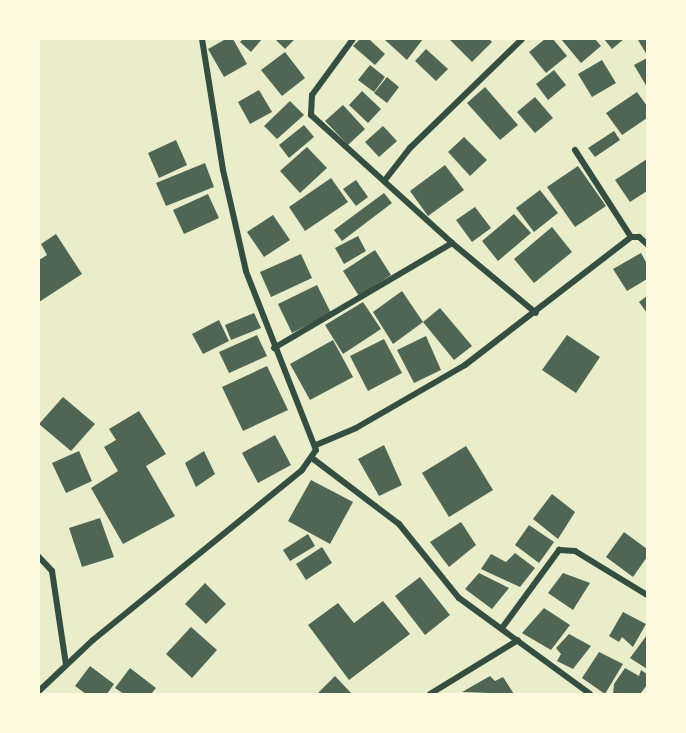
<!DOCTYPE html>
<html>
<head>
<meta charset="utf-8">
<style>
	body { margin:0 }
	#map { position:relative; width:686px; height:733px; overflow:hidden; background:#e9edc9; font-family:Inter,sans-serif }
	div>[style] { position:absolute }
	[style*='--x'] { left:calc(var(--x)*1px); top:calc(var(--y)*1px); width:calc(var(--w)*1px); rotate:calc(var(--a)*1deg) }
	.building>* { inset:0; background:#4f6655 }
	.minor>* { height:6px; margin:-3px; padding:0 3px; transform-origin:3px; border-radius:3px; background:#344e41 }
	span { translate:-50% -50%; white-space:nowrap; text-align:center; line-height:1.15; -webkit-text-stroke:4.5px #fefae0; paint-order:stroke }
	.frame { position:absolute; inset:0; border:40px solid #fefae0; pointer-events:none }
</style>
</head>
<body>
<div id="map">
	<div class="building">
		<div style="clip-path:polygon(226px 39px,233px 39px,247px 64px,224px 77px,208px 49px)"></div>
		<div style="clip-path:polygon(243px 39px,262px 39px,251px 52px,240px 42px)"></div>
		<div style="clip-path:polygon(275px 39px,295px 39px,285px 49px)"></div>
		<div style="clip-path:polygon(360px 39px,369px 39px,385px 54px,375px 65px,353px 46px)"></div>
		<div style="clip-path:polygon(384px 39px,423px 39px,407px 60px)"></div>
		<div style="clip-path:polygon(449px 39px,489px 39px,492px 42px,472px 62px)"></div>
		<div style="clip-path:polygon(545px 39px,553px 39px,567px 56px,546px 73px,529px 52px)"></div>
		<div style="clip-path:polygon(561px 39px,595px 39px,601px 46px,581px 63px)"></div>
		<div style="clip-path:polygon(604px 39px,624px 39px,612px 49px)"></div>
		<div style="clip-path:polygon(639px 39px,647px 39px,647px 55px,638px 40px)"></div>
		<div style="clip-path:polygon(426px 49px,448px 69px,436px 81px,415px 61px)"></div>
		<div style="clip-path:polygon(285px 52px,305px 78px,282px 96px,261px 70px)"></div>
		<div style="clip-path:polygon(647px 58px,647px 87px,634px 65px)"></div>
		<div style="clip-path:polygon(602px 60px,616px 83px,592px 97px,578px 74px)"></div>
		<div style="clip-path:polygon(370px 65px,385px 77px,374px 92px,358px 80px)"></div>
		<div style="clip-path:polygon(554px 70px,566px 85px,548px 100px,536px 84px)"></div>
		<div style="clip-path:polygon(387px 77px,399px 87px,387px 103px,374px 93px)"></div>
		<div style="clip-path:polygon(485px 87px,518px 125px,500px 140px,467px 103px)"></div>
		<div style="clip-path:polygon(259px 90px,272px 112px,250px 124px,238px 102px)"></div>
		<div style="clip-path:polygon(362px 91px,381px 109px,368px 123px,349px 105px)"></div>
		<div style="clip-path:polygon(637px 92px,647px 106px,647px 118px,622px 135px,606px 113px)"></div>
		<div style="clip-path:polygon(535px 97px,553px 118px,535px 133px,517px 112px)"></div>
		<div style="clip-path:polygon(290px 101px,304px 115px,277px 139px,264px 126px)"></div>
		<div style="clip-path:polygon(343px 105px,365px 129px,348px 145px,325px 121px)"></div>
		<div style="clip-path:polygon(304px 125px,314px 137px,289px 158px,279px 145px)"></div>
		<div style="clip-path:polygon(383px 126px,397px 141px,379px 157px,365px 142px)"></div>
		<div style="clip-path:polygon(614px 131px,620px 140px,595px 157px,588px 148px)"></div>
		<div style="clip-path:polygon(464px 137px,487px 160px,470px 176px,448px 152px)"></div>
		<div style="clip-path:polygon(176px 140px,187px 165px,159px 178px,148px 153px)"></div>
		<div style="clip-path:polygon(307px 147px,327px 168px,300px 193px,280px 171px)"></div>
		<div style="clip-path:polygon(647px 159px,647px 191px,630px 202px,615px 180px)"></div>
		<div style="clip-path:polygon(205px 163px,214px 187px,166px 206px,156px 183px)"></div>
		<div style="clip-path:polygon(445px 165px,464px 190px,428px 216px,410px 191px)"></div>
		<div style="clip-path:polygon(578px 166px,606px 206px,575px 227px,547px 187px)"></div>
		<div style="clip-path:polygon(331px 178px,348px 202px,305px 231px,289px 207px)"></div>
		<div style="clip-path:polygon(356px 180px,368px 197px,356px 206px,343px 189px)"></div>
		<div style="clip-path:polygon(540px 190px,558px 213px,534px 232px,516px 208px)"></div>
		<div style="clip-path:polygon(384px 193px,392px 203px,342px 241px,334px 230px)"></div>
		<div style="clip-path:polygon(208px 194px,219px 218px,184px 234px,173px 210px)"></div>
		<div style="clip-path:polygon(475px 207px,491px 228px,472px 242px,456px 220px)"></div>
		<div style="clip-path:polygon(514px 214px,531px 233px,498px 261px,482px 241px)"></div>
		<div style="clip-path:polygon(273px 215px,290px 240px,264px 257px,247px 232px)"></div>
		<div style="clip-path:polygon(552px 227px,572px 252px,534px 283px,514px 259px)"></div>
		<div style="clip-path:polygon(56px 234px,82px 274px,39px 302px,39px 260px,47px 255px,41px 244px)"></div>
		<div style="clip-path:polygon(358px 236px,366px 251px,344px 264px,335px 248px)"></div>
		<div style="clip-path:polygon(375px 250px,391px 275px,359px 296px,343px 271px)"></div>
		<div style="clip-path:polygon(641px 253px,647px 264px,647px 279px,627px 291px,613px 269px)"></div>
		<div style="clip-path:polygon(301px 254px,312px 278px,271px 297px,260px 272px)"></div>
		<div style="clip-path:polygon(317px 285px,331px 313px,292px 333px,278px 304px)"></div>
		<div style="clip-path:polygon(402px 291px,423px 322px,393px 344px,373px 312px)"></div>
		<div style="clip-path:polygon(647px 296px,647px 313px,639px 302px)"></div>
		<div style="clip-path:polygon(363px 302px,381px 329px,343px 354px,325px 325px)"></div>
		<div style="clip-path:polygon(440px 308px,472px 346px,454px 360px,423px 322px)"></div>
		<div style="clip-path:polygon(254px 313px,261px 328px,231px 340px,225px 325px)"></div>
		<div style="clip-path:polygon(219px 320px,229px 341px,203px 354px,192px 334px)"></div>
		<div style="clip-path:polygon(257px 335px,267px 356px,229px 373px,219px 352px)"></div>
		<div style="clip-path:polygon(567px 335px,600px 357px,576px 393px,542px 370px)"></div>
		<div style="clip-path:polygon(426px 336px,441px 370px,414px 383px,397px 350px)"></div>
		<div style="clip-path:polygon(384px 339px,402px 373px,368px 391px,350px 356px)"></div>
		<div style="clip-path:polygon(333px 340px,353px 377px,310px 400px,290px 364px)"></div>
		<div style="clip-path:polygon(267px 366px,288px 410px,243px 431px,222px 387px)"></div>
		<div style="clip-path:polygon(63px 397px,95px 424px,71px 451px,39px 424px)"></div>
		<div style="clip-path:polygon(139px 411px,166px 454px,146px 466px,175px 516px,123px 544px,91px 488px,118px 471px,104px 447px,116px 440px,109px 429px)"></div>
		<div style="clip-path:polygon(275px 435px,291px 465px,258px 483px,242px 453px)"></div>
		<div style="clip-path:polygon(384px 445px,402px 485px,379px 496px,358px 459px)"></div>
		<div style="clip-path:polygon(466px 446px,493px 490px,449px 517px,422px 473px)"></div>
		<div style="clip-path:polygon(79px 451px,92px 481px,66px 493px,52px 463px)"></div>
		<div style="clip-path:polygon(204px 451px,215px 474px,196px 487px,185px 463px)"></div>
		<div style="clip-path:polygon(311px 480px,353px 502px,330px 544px,288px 521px)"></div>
		<div style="clip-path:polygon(552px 494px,575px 512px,558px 539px,533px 519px)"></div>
		<div style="clip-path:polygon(100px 518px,114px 557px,82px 567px,69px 528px)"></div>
		<div style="clip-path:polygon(461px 522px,476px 545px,449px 567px,430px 542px)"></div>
		<div style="clip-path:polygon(529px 525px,554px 542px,539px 563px,515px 545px)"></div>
		<div style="clip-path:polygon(624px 532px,647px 549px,647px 557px,633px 577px,606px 557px)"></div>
		<div style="clip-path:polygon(308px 534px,315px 546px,290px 561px,283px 550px)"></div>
		<div style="clip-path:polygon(322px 547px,332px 563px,306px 580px,296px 564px)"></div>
		<div style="clip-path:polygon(515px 553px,535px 568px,520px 587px,481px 569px,491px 554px,506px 562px)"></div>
		<div style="clip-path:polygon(479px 573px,509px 588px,492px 609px,465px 589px)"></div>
		<div style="clip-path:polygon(563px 573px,590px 583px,573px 610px,548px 593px)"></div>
		<div style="clip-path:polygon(420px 577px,450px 615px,425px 635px,395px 596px)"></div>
		<div style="clip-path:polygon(205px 583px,226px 604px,206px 624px,185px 604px)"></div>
		<div style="clip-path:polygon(383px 601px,410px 634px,349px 680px,308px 625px,338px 603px,354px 623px)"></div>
		<div style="clip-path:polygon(544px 608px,570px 625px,551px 650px,522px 633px)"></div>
		<div style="clip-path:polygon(623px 612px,646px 624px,633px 647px,622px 637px,619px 642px,609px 636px)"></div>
		<div style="clip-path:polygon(191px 627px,217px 650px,192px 678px,166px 654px)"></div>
		<div style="clip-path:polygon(569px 634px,591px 646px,573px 669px,557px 661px,561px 654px,556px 648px)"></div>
		<div style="clip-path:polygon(647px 635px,647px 669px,630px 658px)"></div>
		<div style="clip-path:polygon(599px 652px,623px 664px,605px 694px,582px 678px)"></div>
		<div style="clip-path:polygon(90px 666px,114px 684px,107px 694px,86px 694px,75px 686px)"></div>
		<div style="clip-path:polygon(130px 668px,156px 688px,151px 694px,124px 694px,115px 688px)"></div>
		<div style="clip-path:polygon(625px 668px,639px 676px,641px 670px,647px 674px,647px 685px,640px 694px,613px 694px,614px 684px)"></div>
		<div style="clip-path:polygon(335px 676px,352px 694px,317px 694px)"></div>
		<div style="clip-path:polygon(490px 676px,495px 681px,503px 677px,514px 694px,462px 692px)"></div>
	</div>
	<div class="minor">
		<div style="--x:353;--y:39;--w:69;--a:126.2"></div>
		<div style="--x:312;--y:95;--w:20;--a:93"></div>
		<div style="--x:311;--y:115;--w:190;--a:42.2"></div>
		<div style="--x:452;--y:243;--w:109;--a:39.8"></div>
		<div style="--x:575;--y:150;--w:103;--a:57.2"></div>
		<div style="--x:385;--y:180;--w:41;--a:-52"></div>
		<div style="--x:410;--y:148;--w:156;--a:-44.2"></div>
		<div style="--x:274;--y:348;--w:207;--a:-30.5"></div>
		<div style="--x:316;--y:445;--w:43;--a:-23"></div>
		<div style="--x:356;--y:428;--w:126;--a:-30"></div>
		<div style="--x:465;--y:365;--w:210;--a:-37.6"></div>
		<div style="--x:631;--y:237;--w:8;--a:0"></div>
		<div style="--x:639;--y:237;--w:11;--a:41"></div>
		<div style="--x:312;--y:458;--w:109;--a:37.2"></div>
		<div style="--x:399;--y:524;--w:95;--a:51"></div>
		<div style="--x:459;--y:598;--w:162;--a:36.2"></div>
		<div style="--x:39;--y:557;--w:19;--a:47"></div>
		<div style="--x:52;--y:571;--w:95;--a:81.5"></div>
		<div style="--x:502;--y:628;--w:97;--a:-53.8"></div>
		<div style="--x:559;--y:550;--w:16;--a:4"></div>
		<div style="--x:575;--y:551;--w:84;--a:31.4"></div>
		<div style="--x:39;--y:691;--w:74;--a:-43.4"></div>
		<div style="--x:93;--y:640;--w:269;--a:-39.1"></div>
		<div style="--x:302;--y:470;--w:24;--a:-55"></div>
		<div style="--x:316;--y:450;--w:192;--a:-111.4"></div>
		<div style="--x:246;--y:271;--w:104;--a:-102.8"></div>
		<div style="--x:223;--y:170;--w:133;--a:-99.1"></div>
		<div style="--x:430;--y:694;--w:103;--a:-31.5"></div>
	</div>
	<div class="frame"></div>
</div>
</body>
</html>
